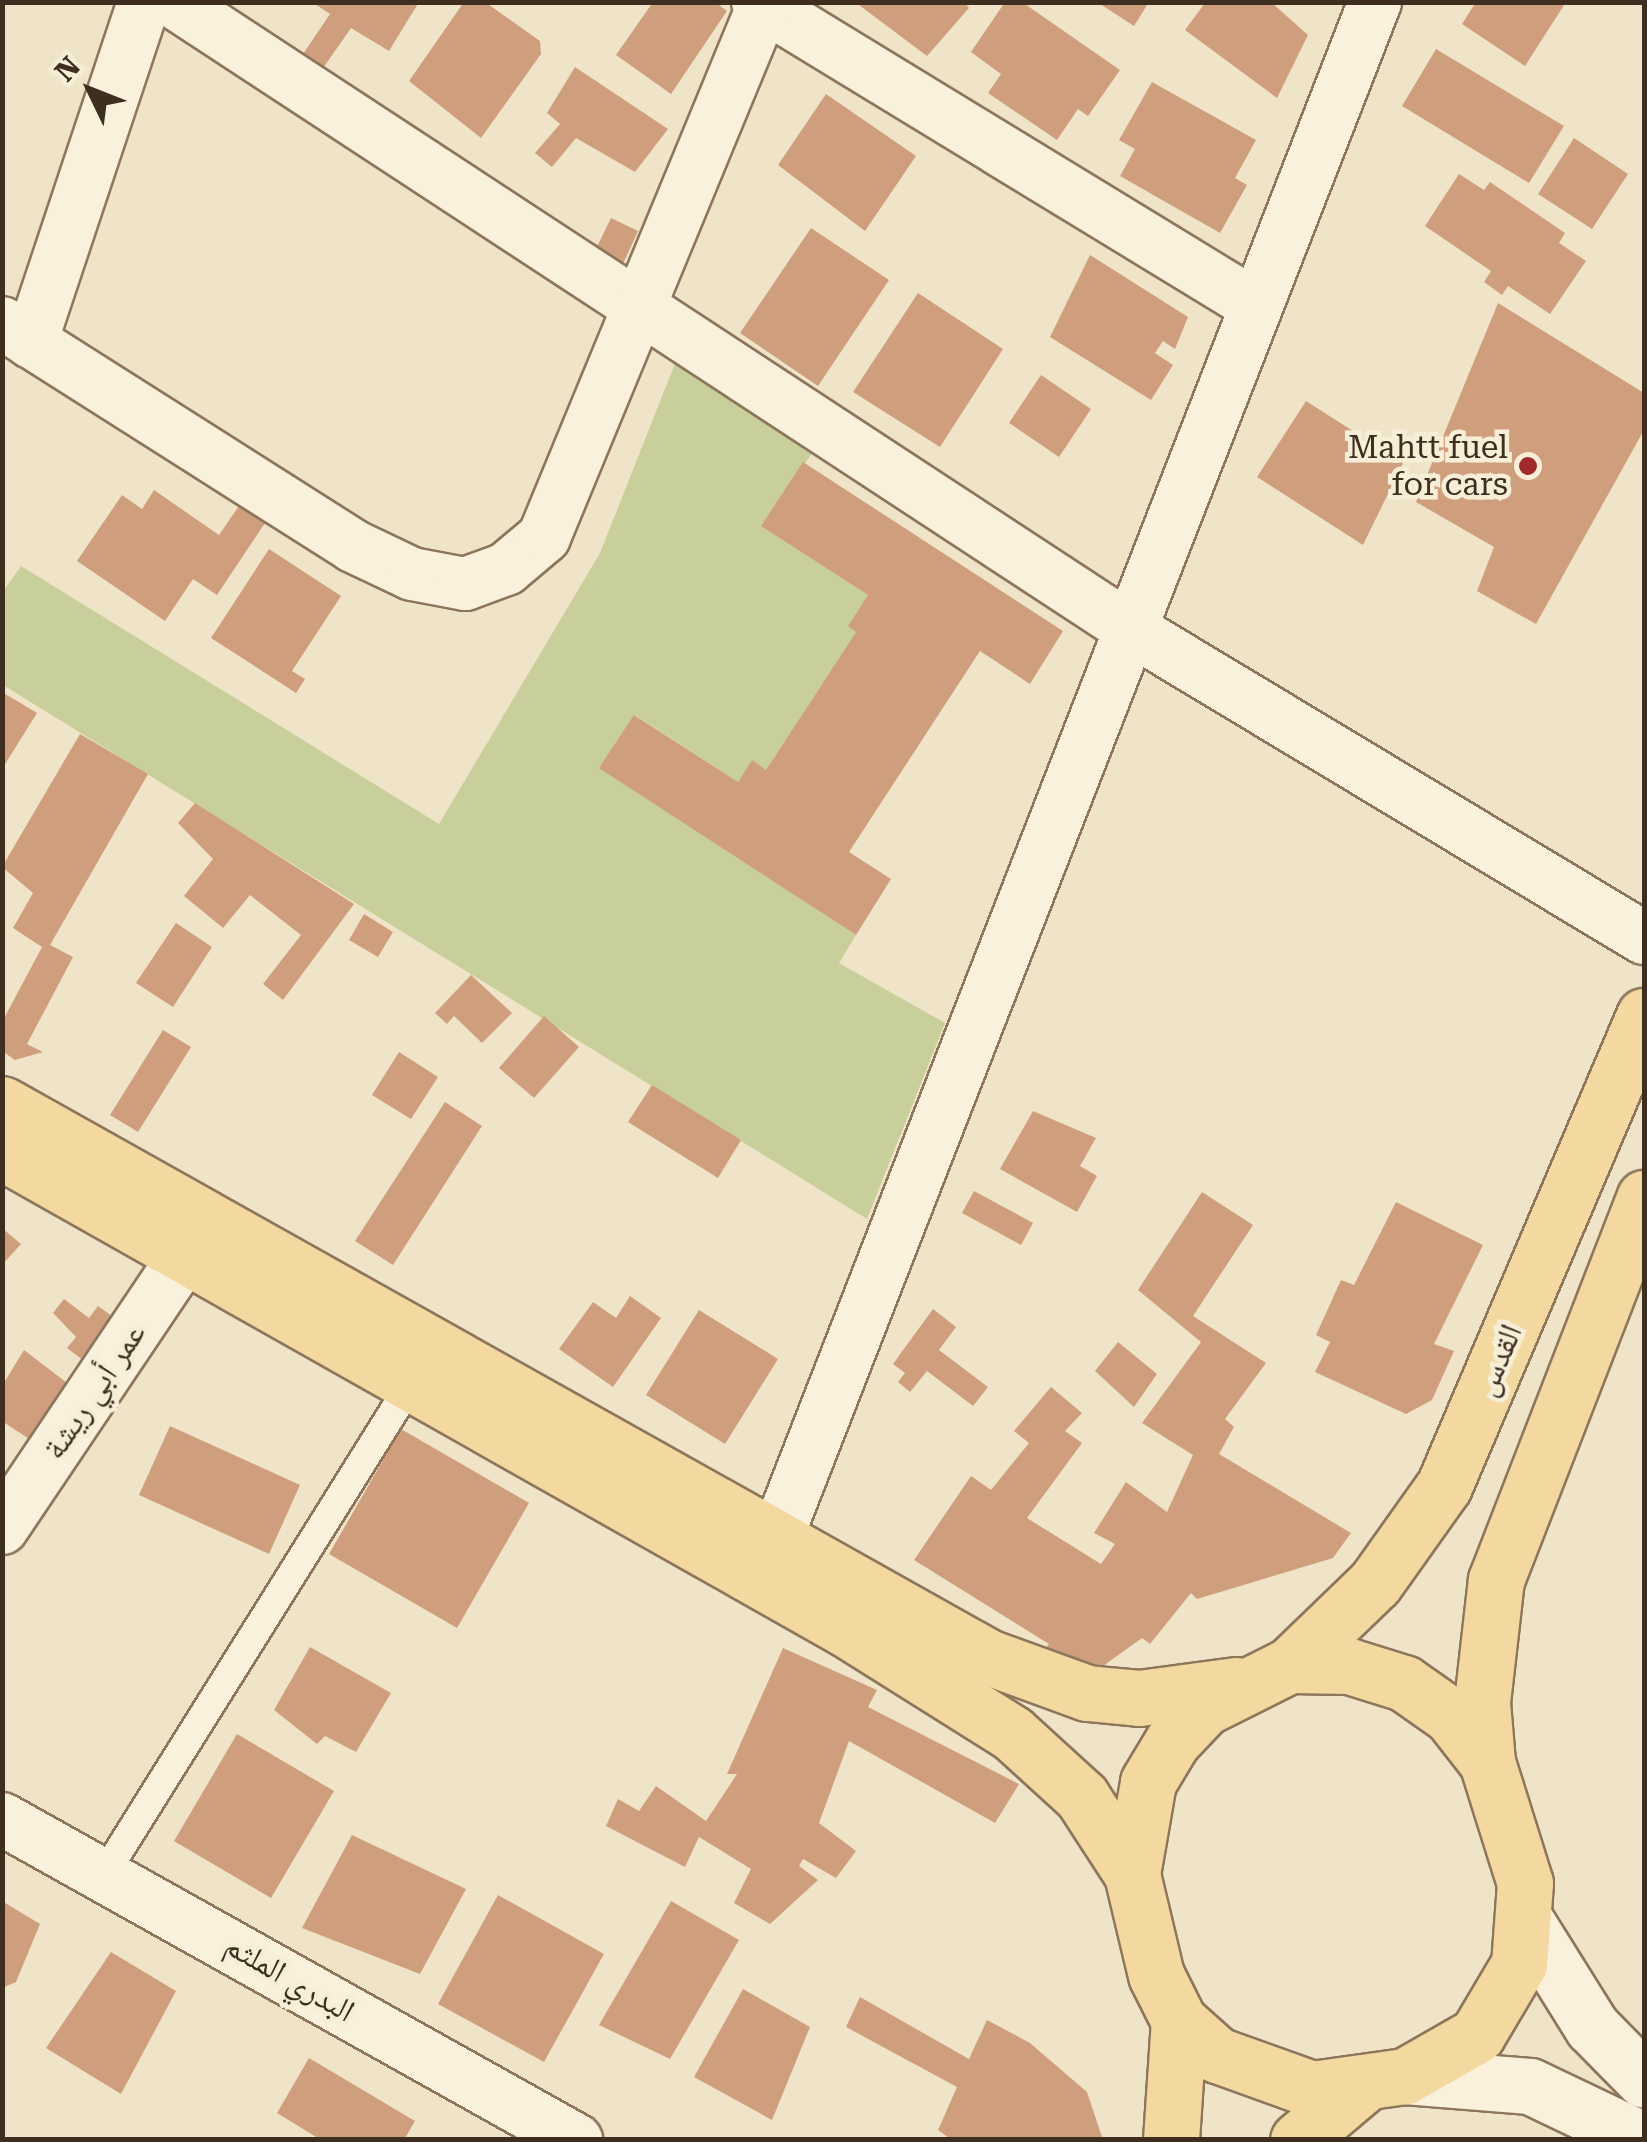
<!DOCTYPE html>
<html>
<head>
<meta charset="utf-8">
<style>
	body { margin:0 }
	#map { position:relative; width:1647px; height:2142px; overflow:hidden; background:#f0e4c8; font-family:"Roboto Serif","Noto Naskh Arabic",serif }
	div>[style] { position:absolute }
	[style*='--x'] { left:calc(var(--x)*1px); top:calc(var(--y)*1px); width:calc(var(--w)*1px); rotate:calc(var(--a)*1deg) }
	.green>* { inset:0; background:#c9cf9b }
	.building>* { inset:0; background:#cf9f7d }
	.roads { filter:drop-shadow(2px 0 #8d765c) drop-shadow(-2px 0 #8d765c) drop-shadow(0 2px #8d765c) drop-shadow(0 -2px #8d765c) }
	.lane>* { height:28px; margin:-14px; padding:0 14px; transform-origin:14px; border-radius:14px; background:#faf1dc }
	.street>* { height:52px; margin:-26px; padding:0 26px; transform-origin:26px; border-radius:26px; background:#faf1dc }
	.secondary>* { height:55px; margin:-27.5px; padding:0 27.5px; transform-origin:27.5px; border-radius:27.5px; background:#faf1dc }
	.primary>* { height:55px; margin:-27.5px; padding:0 27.5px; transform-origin:27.5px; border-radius:27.5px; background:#f3d9a0 }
	.dots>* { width:28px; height:28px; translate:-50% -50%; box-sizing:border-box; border:5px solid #f7eed8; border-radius:50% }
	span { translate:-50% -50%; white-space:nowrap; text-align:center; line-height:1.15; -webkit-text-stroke:9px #f7eed8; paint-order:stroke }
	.poi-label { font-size:32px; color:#3d2e20 }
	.right { translate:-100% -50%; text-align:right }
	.street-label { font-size:32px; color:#3d2e20 }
	.frame { position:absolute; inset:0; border:5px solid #3d2e20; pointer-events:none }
	.north { position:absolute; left:40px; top:40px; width:100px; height:100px; -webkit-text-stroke:8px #f7eed8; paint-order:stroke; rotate:313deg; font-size:28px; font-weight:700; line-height:40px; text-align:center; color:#3d2e20 }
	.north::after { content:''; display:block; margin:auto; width:35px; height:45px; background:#3d2e20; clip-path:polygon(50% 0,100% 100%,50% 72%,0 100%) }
</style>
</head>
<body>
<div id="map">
	<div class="green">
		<div style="clip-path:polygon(678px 356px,815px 449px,761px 526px,868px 595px,856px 632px,766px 770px,752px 761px,738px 782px,635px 715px,600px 768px,856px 935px,839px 963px,945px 1023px,867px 1219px,3px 685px,2px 593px,21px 566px,439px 824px,600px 553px)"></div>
	</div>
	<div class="building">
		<div style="clip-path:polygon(312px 2px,419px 2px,389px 51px,351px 28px,321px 71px,301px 57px,330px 14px)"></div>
		<div style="clip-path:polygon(464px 2px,485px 2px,540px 41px,541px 54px,481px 138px,409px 81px)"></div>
		<div style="clip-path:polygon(653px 2px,715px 2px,727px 11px,671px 94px,616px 55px)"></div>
		<div style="clip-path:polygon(855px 2px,964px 2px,969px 8px,927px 56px)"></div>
		<div style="clip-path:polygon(1005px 2px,1022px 2px,1120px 70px,1088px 116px,1078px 109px,1057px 140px,988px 93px,1001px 74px,971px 52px)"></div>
		<div style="clip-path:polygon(1097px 2px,1149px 2px,1134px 26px)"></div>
		<div style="clip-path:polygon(1476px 2px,1566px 2px,1525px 66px,1462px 24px)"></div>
		<div style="clip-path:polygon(1205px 3px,1272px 3px,1308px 35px,1277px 98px,1185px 30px)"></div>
		<div style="clip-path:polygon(1436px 49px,1564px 126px,1529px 183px,1402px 106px)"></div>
		<div style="clip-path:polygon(575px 67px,668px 129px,635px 172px,576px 138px,552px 167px,535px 153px,560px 124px,547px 113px)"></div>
		<div style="clip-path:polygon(1152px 82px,1256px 140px,1235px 178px,1247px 185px,1220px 233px,1120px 176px,1135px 149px,1119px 140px)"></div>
		<div style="clip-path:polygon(826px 94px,916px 156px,865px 231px,778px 165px)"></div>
		<div style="clip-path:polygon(1574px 138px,1628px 174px,1592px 229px,1538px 194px)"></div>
		<div style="clip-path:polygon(1459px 174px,1484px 190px,1490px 182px,1565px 233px,1559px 243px,1586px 261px,1550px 314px,1508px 286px,1502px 295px,1484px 282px,1491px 271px,1425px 226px)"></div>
		<div style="clip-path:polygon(611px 218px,638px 231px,622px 266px,594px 253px)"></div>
		<div style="clip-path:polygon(811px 228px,889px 280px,818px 386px,740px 333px)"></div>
		<div style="clip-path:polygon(1090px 255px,1188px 317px,1175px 349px,1163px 341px,1155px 353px,1173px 365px,1151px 400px,1050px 337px)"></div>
		<div style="clip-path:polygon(918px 293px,1003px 349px,940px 447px,853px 392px)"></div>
		<div style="clip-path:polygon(1498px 303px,1644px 393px,1644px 430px,1536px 624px,1477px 591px,1494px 547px,1416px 502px)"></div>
		<div style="clip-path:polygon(1041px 375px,1091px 409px,1059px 457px,1009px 423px)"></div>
		<div style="clip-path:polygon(1306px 401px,1403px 463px,1363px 545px,1257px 477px)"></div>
		<div style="clip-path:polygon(803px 462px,1063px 631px,1030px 684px,980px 651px,849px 852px,891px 879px,856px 935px,599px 768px,634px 715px,738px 782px,752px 760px,766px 770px,856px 632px,848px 626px,868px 595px,761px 526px)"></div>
		<div style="clip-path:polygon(154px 490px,219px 535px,245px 497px,271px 514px,217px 595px,193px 579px,165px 621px,77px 561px,122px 495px,142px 509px)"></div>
		<div style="clip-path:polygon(269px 549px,341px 596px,292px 671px,305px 679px,296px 693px,211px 638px)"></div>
		<div style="clip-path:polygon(2px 692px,37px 713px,2px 769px)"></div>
		<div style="clip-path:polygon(80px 734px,148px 774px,50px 945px,73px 957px,27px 1044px,43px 1052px,15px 1060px,2px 1051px,2px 1022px,42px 947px,13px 928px,33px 893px,2px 867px)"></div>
		<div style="clip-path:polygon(195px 803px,354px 904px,283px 1000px,263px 984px,301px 935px,250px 895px,223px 928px,184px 896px,213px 859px,178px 823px)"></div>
		<div style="clip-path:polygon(364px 914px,393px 932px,378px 957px,349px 940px)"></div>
		<div style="clip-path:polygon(176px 923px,212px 947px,173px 1007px,136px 983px)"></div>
		<div style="clip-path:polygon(471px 975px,512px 1013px,482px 1043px,454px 1016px,447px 1024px,435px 1013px)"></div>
		<div style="clip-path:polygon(544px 1016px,579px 1047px,534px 1098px,499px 1068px)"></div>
		<div style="clip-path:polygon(163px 1030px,191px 1047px,138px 1132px,110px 1115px)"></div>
		<div style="clip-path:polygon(399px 1052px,438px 1077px,411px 1119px,372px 1095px)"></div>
		<div style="clip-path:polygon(652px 1085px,741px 1140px,718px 1178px,628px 1122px)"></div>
		<div style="clip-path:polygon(445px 1102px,482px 1126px,393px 1265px,355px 1241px)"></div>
		<div style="clip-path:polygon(1033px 1111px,1096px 1138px,1080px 1166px,1097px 1176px,1077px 1212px,1000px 1169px)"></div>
		<div style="clip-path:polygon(974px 1191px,1033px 1223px,1021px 1245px,962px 1213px)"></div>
		<div style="clip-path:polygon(1202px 1192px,1253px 1225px,1193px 1316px,1266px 1363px,1225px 1419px,1234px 1427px,1219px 1454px,1351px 1533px,1333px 1558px,1197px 1599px,1191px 1593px,1150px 1644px,1142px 1638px,1096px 1671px,1041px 1653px,1049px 1644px,914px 1560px,971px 1476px,991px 1490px,1029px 1443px,1014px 1431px,1051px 1387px,1082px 1413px,1065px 1431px,1082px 1443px,1027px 1518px,1101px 1564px,1115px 1544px,1094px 1533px,1126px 1482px,1167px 1512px,1193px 1455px,1142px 1423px,1201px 1342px,1138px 1290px)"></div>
		<div style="clip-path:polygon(1396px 1202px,1483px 1245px,1434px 1344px,1454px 1351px,1432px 1400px,1406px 1414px,1315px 1372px,1330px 1342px,1316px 1335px,1341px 1280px,1354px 1285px)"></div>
		<div style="clip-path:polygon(2px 1228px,21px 1244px,2px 1265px)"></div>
		<div style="clip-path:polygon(630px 1296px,661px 1318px,613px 1387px,559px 1349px,593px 1302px,616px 1318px)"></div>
		<div style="clip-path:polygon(64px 1299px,89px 1318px,98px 1306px,119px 1321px,88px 1364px,67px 1348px,76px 1337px,53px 1313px)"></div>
		<div style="clip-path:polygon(933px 1309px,956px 1327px,939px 1350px,988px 1387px,973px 1406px,927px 1371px,910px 1392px,898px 1382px,905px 1373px,893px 1364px)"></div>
		<div style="clip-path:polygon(699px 1310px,778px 1359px,725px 1444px,646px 1395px)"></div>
		<div style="clip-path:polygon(1118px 1342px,1157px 1374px,1134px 1407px,1095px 1371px)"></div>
		<div style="clip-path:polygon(24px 1350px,71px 1386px,32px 1441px,2px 1421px,2px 1386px)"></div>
		<div style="clip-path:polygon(170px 1426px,300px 1485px,269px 1554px,139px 1495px)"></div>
		<div style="clip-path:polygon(401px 1429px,529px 1503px,457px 1628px,329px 1554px)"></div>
		<div style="clip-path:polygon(310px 1647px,391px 1693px,356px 1752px,325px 1736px,317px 1744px,274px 1710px)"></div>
		<div style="clip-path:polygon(783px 1648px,877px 1690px,868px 1707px,1019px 1784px,995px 1823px,849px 1741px,819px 1823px,856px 1851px,836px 1878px,803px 1859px,799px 1866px,818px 1880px,770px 1924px,734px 1903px,751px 1869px,699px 1837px,685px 1867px,606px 1826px,618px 1799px,639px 1811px,656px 1786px,706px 1821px,737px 1774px,727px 1774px)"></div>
		<div style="clip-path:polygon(237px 1734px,334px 1791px,271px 1898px,174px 1841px)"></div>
		<div style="clip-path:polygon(352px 1835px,466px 1889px,420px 1974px,302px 1928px)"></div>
		<div style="clip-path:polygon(498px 1895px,604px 1954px,544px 2062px,438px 2004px)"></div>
		<div style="clip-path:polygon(2px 1901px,40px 1924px,16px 1982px,2px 1988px)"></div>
		<div style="clip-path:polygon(671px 1901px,739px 1940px,670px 2059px,599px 2025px)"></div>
		<div style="clip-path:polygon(111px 1952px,176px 1991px,121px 2094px,46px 2048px)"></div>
		<div style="clip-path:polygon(743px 1989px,810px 2027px,772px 2120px,694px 2077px)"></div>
		<div style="clip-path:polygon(860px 1997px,969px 2059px,987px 2020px,1030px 2043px,1087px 2092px,1103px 2140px,952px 2140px,938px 2130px,957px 2087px,846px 2027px)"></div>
		<div style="clip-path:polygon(309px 2058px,415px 2121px,404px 2140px,321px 2140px,277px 2113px)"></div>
	</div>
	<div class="roads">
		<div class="lane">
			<div style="--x:105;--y:1873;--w:579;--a:-57.98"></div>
		</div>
		<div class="street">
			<div style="--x:174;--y:2;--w:1142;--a:33.24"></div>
			<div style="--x:1129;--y:628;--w:601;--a:31.05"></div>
			<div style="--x:758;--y:2;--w:580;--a:31.39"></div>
			<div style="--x:2;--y:323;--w:416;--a:32.4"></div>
			<div style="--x:353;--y:546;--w:65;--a:25.4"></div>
			<div style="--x:412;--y:574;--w:54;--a:10.7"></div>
			<div style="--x:465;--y:584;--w:44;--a:-20.1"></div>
			<div style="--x:506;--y:569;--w:50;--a:-40.1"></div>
			<div style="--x:544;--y:537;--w:579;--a:-67.56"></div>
			<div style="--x:31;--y:342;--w:358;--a:-71.6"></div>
			<div style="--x:2;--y:1528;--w:330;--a:-56.1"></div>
			<div style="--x:776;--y:1539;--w:1650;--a:-68.71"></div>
			<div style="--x:2;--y:1819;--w:658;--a:29.22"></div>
		</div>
		<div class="secondary">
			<div style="--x:1527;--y:1923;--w:123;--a:58"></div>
			<div style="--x:1592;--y:2027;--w:74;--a:45.5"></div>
			<div style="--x:1405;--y:2076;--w:125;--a:4.6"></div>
			<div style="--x:1530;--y:2086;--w:125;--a:25.5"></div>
		</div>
		<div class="primary">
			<div style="--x:2;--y:1104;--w:1130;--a:29.29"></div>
			<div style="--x:988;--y:1657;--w:105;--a:20"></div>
			<div style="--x:1087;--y:1693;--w:52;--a:5.5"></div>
			<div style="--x:1139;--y:1698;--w:98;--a:-7.6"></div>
			<div style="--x:2;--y:1152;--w:969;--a:29.47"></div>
			<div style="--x:846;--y:1629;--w:196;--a:32.1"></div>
			<div style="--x:1012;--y:1733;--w:95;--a:42.4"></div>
			<div style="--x:1082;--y:1797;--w:92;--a:57"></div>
			<div style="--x:1290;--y:1665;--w:118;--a:-44"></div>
			<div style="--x:1375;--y:1583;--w:119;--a:-54.6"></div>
			<div style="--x:1444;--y:1486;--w:511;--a:-66.95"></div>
			<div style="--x:1487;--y:1762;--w:60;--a:-94.8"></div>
			<div style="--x:1482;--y:1702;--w:123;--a:-83.5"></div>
			<div style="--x:1496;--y:1580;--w:410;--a:-68.8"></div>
			<div style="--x:1171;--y:2140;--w:119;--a:-86.2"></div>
			<div style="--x:1179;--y:2021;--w:51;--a:-116.6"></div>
			<div style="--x:1156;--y:1975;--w:104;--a:-103.4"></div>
			<div style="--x:1132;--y:1874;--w:93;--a:-80.1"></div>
			<div style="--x:1148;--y:1782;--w:47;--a:-59"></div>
			<div style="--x:1172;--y:1742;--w:47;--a:-46.7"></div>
			<div style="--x:1204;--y:1708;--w:96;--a:-26.6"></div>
			<div style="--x:1290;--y:1665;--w:59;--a:1"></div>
			<div style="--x:1349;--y:1666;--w:58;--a:17.2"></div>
			<div style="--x:1404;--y:1683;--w:57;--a:35.1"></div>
			<div style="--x:1451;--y:1716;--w:58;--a:52"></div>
			<div style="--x:1487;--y:1762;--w:127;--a:72.6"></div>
			<div style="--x:1525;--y:1883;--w:81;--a:94.2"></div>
			<div style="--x:1519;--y:1964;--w:82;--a:120.6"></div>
			<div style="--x:1477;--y:2035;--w:83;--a:150.3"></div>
			<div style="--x:1405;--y:2076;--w:94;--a:172"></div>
			<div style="--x:1312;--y:2089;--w:101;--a:-160.3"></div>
			<div style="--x:1217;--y:2055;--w:51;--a:-138.2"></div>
			<div style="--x:1298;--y:2140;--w:85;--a:-40.2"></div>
		</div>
	</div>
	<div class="dots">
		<div style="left:1528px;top:466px;background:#9e2a2b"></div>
	</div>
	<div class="poi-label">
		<span class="right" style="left:1508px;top:466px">Mahtt fuel<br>for cars</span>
	</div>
	<div class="street-label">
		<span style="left:1498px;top:1360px;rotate:-67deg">القدس</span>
		<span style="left:94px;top:1391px;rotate:-56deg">عمر أبي ريشة</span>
		<span style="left:290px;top:1978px;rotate:30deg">البدري الملثم</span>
	</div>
	<div class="frame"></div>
	<div class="north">N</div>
</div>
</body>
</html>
